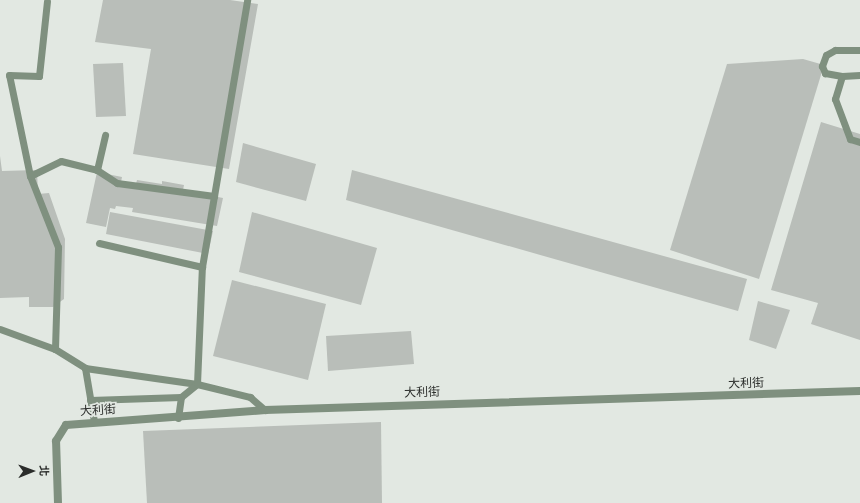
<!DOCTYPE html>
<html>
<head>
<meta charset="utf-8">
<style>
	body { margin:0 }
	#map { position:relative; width:860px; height:503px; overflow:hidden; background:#e2e8e2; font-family:"Noto Sans","Noto Sans TC",sans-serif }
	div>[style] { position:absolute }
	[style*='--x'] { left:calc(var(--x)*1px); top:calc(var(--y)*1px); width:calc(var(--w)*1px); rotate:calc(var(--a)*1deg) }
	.building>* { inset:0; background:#b9beb9 }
	.service>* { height:7px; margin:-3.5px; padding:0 3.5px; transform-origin:3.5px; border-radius:3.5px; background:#7f907f }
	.minor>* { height:8px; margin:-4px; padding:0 4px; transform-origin:4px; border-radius:4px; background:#7f907f }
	span { translate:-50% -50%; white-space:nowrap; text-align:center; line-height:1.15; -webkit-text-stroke:3.5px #e2e8e2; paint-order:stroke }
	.street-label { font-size:12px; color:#2b2d2b }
	.north { position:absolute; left:12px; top:451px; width:40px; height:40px; -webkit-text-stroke:3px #e2e8e2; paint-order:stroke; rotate:89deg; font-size:11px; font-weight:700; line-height:16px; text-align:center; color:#2b2d2b }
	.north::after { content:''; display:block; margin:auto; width:14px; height:18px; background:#2b2d2b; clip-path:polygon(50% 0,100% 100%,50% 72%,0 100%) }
</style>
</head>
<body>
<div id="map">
	<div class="building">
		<div style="clip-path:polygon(103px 0,230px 0,258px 4px,229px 169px,133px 154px,151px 49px,95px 42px)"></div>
		<div style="clip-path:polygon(803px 59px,824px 65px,759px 279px,670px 250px,727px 64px)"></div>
		<div style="clip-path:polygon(123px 63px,126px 116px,96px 117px,93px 64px)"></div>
		<div style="clip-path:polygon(821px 122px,860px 134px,860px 340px,811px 324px,818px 303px,771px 290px)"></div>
		<div style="clip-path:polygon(243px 143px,316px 164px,306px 201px,236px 182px)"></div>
		<div style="clip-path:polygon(0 156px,2px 171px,37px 170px,38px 194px,49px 193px,65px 239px,64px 299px,53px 307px,29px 307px,29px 297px,0 298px)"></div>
		<div style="clip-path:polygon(352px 170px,747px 279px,738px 311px,346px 200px)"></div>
		<div style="clip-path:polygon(97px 172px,122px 177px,121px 182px,136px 184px,137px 180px,162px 184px,162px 181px,184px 185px,183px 190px,223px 198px,217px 226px,132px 212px,133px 208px,116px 206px,115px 209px,110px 208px,106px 227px,86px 223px)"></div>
		<div style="clip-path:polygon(110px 212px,213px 231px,208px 254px,106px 234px)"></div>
		<div style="clip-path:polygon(252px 212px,377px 248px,361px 305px,239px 272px)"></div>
		<div style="clip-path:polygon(232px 280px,326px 304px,308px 380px,213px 356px)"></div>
		<div style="clip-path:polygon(758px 301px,790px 310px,776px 349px,749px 340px)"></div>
		<div style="clip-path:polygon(411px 331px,414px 364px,328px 371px,326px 336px)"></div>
		<div style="clip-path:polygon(381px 422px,382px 503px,147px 503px,143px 431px)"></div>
	</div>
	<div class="service">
		<div style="--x:860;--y:50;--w:25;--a:180"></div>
		<div style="--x:835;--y:50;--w:10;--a:151"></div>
		<div style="--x:826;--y:55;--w:12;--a:110"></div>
		<div style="--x:822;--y:66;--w:8;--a:67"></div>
		<div style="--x:825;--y:73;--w:17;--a:10"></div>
		<div style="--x:842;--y:76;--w:18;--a:-3"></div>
		<div style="--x:842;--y:76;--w:24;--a:107"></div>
		<div style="--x:835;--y:99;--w:43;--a:69.4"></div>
		<div style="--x:850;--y:139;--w:10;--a:17"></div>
		<div style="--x:97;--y:170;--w:24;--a:33"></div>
		<div style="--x:117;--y:183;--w:98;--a:7.6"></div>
		<div style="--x:30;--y:176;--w:103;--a:-101.7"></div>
		<div style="--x:9;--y:75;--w:30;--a:2"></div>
		<div style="--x:39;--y:76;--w:75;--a:-83.9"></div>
		<div style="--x:99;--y:243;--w:106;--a:13.1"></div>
		<div style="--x:0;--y:329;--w:59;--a:20"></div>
		<div style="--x:55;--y:349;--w:36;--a:32"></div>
		<div style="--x:85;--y:368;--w:54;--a:80.4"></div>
		<div style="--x:55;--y:349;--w:102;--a:-88.3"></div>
		<div style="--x:58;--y:247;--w:76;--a:-111.5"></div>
		<div style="--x:30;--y:176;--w:34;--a:-26"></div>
		<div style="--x:61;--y:161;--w:37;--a:14"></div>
		<div style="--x:97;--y:170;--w:36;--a:-77"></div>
		<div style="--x:85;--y:368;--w:113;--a:8.1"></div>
		<div style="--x:197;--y:384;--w:55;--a:13.8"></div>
		<div style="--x:250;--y:397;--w:20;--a:41"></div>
		<div style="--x:90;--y:400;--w:91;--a:-1.9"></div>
		<div style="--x:178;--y:418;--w:21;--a:-82"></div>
		<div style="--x:181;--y:397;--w:21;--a:-39"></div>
		<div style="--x:197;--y:384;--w:117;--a:-87.6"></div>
		<div style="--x:202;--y:267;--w:271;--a:-80.4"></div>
	</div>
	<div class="minor">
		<div style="--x:58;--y:503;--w:62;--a:-91.8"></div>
		<div style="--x:56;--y:441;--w:19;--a:-58"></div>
		<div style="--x:66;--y:425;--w:200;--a:-4.3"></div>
		<div style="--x:265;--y:410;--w:595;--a:-1.83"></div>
	</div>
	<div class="street-label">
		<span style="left:746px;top:383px;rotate:-2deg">大利街</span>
		<span style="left:422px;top:392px;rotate:-2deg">大利街</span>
		<span style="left:98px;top:410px;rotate:-4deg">大利街</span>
	</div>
	<div class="north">北</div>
</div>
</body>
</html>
